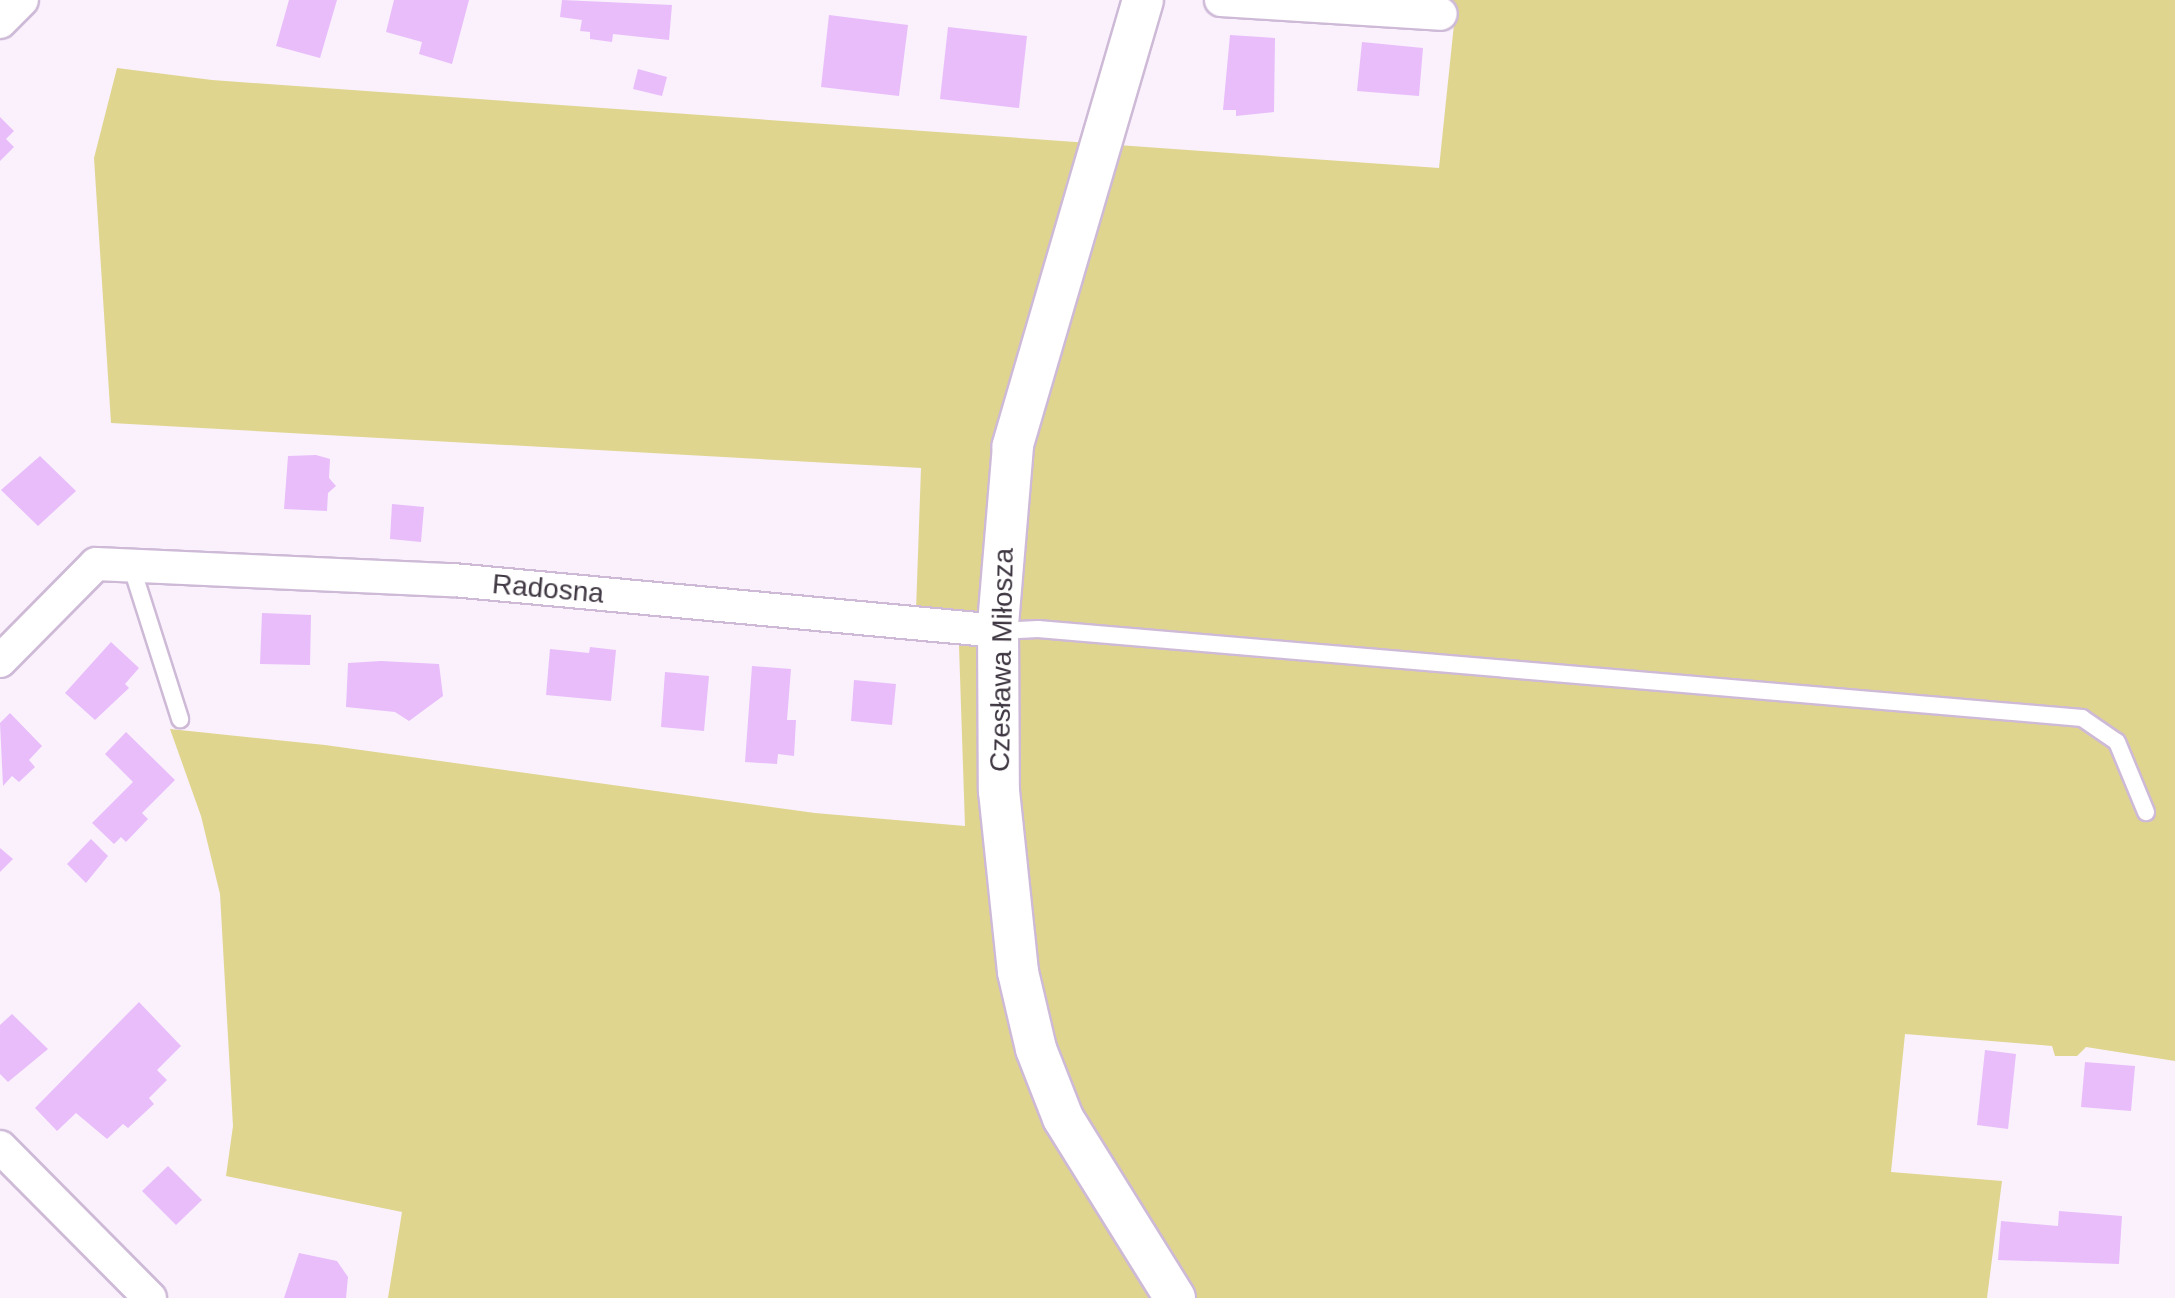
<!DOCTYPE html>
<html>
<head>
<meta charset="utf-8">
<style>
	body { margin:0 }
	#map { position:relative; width:2175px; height:1298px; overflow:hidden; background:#faf1fd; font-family:Helvetica,sans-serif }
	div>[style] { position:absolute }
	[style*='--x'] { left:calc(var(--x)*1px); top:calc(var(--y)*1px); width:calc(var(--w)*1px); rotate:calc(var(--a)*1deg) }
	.green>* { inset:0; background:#dfd58e }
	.building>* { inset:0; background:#e8bdfa }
	.roads { filter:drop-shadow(2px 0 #cebad7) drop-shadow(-2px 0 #cebad7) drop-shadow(0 2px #cebad7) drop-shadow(0 -2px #cebad7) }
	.service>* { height:16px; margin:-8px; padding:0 8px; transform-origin:8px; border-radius:8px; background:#fff }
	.minor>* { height:32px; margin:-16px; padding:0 16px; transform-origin:16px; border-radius:16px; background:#fff }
	.tertiary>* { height:40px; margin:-20px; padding:0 20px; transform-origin:20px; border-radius:20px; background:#fff }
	span { translate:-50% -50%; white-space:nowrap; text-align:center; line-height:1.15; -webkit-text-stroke:6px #fff; paint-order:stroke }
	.street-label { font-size:28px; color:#3f3742 }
</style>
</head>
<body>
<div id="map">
	<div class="green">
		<div style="clip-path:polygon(1416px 0,2175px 0,2175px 1061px,2086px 1047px,2077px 1056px,2055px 1056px,2052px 1046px,1905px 1034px,1891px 1172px,2002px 1181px,1987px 1298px,388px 1298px,402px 1212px,226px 1176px,233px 1126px,220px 894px,201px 816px,170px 729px,325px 745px,815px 813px,965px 826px,958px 616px,916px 611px,921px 468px,111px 423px,94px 158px,117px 68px,212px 80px,1439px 168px,1456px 5px)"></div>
	</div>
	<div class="building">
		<div style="clip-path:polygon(289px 0,337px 0,320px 58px,276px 46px)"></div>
		<div style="clip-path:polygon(394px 0,469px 0,452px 64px,419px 54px,422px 42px,386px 32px)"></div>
		<div style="clip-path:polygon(562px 0,672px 5px,669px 40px,613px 34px,612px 42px,590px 39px,590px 32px,580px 31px,582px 20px,560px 17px)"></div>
		<div style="clip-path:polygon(829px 15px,908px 25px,899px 96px,821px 87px)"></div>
		<div style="clip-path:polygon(948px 27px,1027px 36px,1019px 108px,940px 99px)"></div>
		<div style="clip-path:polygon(1230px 35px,1275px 38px,1274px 112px,1236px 116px,1236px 110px,1223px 110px)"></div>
		<div style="clip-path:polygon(1362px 42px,1423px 48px,1419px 96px,1357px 91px)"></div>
		<div style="clip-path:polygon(638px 69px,667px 77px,662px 96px,633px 89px)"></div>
		<div style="clip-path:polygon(0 117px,14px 131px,6px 139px,14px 147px,0 161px)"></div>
		<div style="clip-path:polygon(316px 455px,330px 459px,329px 478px,336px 486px,328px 493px,327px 511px,284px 509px,288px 456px)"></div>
		<div style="clip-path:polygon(40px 456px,76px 491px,38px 526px,1px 490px)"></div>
		<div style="clip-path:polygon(392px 504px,424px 507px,421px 542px,390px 539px)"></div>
		<div style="clip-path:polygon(262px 613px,311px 615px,310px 665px,260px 664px)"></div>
		<div style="clip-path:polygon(111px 642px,139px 668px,125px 684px,129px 688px,95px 720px,65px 693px)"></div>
		<div style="clip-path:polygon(590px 647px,616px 650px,611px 701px,546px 695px,550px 649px,589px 653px)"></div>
		<div style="clip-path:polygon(381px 661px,439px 664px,443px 696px,409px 721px,395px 712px,346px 707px,348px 663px)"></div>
		<div style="clip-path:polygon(752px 666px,791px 669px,787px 720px,796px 720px,794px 756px,778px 754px,777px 764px,745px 762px)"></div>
		<div style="clip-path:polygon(665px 672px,709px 676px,704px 731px,661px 727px)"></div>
		<div style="clip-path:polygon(854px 680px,896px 684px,892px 725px,851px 721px)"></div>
		<div style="clip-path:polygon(10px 713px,42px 746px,29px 760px,35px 767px,19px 782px,12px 776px,3px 786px,0 723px)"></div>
		<div style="clip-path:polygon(126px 732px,175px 780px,142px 813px,148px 819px,126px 842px,121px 837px,114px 844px,92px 823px,133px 782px,105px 754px)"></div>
		<div style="clip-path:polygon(91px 839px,108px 856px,86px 883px,67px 864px)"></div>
		<div style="clip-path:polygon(0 848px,13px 859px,0 872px)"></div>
		<div style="clip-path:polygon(139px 1002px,181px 1046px,157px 1070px,167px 1080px,149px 1098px,154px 1104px,128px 1128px,123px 1124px,107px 1139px,76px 1113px,57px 1131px,35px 1108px)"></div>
		<div style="clip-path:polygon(12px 1014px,48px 1049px,8px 1082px,0 1074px,0 1025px)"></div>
		<div style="clip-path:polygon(1985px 1050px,2016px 1054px,2008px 1129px,1977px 1125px)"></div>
		<div style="clip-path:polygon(2085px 1062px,2135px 1066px,2131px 1111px,2081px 1107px)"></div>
		<div style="clip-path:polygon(168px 1166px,202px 1200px,176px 1225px,142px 1191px)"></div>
		<div style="clip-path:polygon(2059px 1211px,2122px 1216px,2119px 1264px,1998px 1260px,2001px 1221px,2058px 1226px)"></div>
		<div style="clip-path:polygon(299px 1253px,337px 1261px,348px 1277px,346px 1298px,284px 1298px)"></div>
	</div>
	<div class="roads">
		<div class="service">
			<div style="--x:131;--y:565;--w:162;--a:72.3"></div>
			<div style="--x:999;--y:631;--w:39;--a:-3"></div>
			<div style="--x:1038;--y:629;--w:1048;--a:4.87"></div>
			<div style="--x:2082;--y:718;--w:42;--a:34.4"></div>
			<div style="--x:2117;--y:742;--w:76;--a:67.5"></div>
		</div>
		<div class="minor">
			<div style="--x:1221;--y:0;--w:220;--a:3.6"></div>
			<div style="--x:0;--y:22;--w:31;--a:-45"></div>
			<div style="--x:0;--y:661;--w:136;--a:-45.3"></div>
			<div style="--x:96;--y:564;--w:357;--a:2.6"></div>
			<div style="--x:453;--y:580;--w:548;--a:5.34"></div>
			<div style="--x:0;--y:1147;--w:213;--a:45.2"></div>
		</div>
		<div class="tertiary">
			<div style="--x:1143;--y:0;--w:465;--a:106.3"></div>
			<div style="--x:1013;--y:446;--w:179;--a:94.8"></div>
			<div style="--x:998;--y:624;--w:167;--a:89.7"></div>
			<div style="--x:999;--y:791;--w:182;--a:84"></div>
			<div style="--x:1018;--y:972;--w:79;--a:76.8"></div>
			<div style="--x:1036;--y:1049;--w:74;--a:68.6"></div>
			<div style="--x:1063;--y:1118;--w:212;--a:58.1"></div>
		</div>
	</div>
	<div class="street-label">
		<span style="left:548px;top:589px;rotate:5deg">Radosna</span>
		<span style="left:1002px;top:660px;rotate:-89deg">Czesława Miłosza</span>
	</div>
</div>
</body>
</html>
